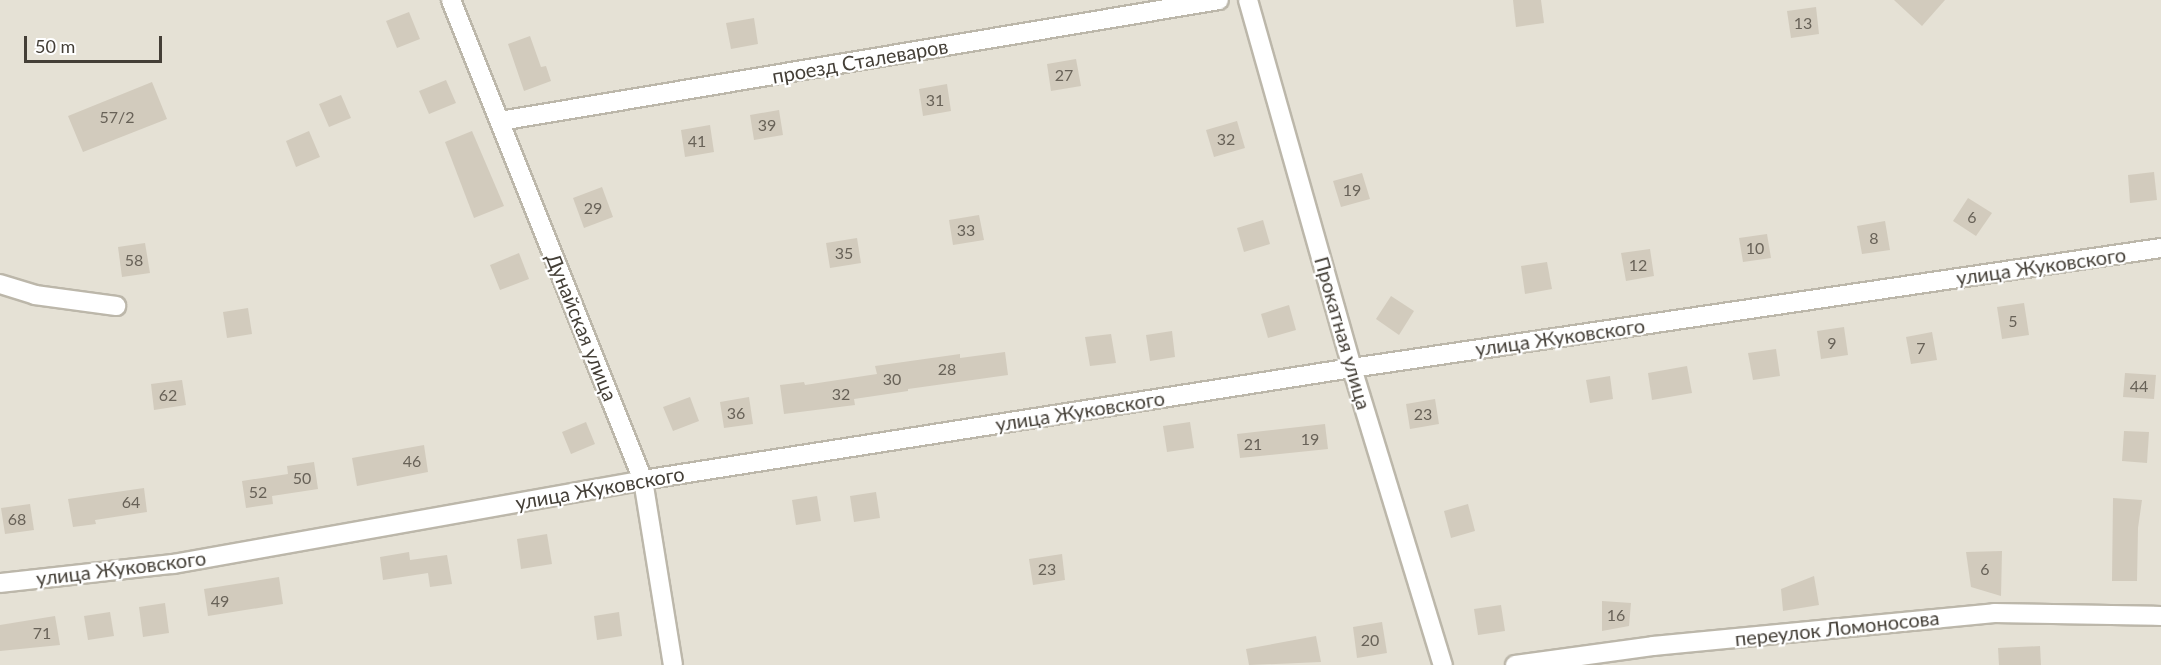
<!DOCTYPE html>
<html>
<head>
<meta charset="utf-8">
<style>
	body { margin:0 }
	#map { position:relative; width:2161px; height:665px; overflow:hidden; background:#f1efe7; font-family:Lato,sans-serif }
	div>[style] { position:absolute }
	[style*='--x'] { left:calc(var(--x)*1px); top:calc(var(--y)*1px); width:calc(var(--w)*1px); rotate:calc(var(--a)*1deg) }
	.residential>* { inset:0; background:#e5e1d5 }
	.building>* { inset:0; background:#d2cbbd }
	.roads { filter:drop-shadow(2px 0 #bcb7aa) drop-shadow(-2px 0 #bcb7aa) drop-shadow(0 2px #bcb7aa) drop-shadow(0 -2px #bcb7aa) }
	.minor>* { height:18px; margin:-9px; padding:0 9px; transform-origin:9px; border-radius:9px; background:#fff }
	span { translate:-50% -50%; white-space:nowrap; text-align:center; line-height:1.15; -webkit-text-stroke:4.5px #fff; paint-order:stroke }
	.number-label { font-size:16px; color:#686258 }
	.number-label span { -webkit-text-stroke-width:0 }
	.street-label { font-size:20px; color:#443f37 }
	.scale { position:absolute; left:24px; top:36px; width:138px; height:27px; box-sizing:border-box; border:3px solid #443f37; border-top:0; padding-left:8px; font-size:18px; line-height:21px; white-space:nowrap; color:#443f37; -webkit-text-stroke:4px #fff; paint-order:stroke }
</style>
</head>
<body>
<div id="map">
	<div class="residential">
		<div style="clip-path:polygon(0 0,2161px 0,2161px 665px,0 665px)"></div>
	</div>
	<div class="building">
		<div style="clip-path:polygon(1513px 0,1541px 0,1544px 23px,1516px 27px)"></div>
		<div style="clip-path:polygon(1894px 0,1945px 0,1922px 26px)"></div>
		<div style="clip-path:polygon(1816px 7px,1819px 34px,1791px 38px,1787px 11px)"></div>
		<div style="clip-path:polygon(409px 12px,420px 39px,397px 48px,386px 21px)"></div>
		<div style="clip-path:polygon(754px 18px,758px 44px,731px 49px,726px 23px)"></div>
		<div style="clip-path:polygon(530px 36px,541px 67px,546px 66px,551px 81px,524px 91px,508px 44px)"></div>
		<div style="clip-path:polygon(1076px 59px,1081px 86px,1051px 91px,1047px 64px)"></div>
		<div style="clip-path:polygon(446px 80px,456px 103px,429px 114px,419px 91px)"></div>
		<div style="clip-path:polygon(152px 82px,167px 119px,83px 152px,68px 116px)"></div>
		<div style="clip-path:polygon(947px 84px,951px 111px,923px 116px,919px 89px)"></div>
		<div style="clip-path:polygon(341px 95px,351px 118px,329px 127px,319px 104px)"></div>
		<div style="clip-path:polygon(779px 110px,783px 135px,754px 140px,750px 115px)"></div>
		<div style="clip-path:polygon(1237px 121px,1245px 148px,1214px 157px,1206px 130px)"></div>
		<div style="clip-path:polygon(710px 125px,714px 152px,685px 157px,681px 130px)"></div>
		<div style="clip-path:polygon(309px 131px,320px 157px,296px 167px,286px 141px)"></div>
		<div style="clip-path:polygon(472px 131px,504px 206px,474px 218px,445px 142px)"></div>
		<div style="clip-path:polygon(2154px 172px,2157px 200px,2130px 203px,2128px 175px)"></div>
		<div style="clip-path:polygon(1362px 173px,1370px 199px,1341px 207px,1333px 181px)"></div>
		<div style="clip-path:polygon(602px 187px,613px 217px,584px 228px,573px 198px)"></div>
		<div style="clip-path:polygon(1968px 198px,1992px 213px,1976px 236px,1953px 221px)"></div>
		<div style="clip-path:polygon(979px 215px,984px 240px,953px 245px,949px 220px)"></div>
		<div style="clip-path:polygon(1263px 220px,1270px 244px,1244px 252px,1237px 228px)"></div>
		<div style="clip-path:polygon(1885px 221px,1890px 250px,1862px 254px,1857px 226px)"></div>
		<div style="clip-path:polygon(1767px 234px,1771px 258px,1743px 262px,1739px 238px)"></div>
		<div style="clip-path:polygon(857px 238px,861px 263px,830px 268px,826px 243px)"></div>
		<div style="clip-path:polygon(145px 243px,150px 273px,122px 277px,118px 247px)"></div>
		<div style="clip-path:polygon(1650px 249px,1654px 276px,1626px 281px,1621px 253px)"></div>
		<div style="clip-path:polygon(519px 253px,529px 279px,500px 290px,490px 265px)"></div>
		<div style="clip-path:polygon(1547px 262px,1552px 289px,1525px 294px,1521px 266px)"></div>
		<div style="clip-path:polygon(1391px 296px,1414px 311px,1399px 335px,1376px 319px)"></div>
		<div style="clip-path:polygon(2024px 303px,2029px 335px,2002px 339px,1997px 307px)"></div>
		<div style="clip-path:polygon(1289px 305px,1296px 330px,1268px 338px,1261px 314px)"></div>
		<div style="clip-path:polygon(248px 308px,252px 334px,227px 338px,223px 312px)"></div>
		<div style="clip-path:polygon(1844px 327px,1848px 355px,1821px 359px,1817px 331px)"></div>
		<div style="clip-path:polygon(1172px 331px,1175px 357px,1150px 361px,1146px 335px)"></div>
		<div style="clip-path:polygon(1932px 332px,1937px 360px,1911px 364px,1906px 337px)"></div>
		<div style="clip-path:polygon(1111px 334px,1116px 363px,1090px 366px,1085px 337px)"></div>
		<div style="clip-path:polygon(1776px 349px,1780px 376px,1753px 380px,1748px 353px)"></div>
		<div style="clip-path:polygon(1005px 352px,1008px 375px,908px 389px,908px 391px,854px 399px,855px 405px,784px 414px,780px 385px,804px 382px,805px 385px,877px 374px,875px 366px,960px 354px,960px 358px)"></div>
		<div style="clip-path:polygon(1687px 366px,1692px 393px,1652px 400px,1648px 373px)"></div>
		<div style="clip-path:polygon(2125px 373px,2156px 375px,2154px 399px,2123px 397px)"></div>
		<div style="clip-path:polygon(1610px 376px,1613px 399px,1590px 403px,1586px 380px)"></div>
		<div style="clip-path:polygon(182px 380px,186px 405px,154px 410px,151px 384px)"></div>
		<div style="clip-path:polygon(690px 397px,699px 421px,673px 431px,663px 407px)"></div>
		<div style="clip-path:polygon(749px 397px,753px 424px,724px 428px,720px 402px)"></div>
		<div style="clip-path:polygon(1435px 399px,1439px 424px,1410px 429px,1406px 404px)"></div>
		<div style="clip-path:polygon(586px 422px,595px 444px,571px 454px,562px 432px)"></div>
		<div style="clip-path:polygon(1190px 422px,1194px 448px,1167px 452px,1163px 426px)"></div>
		<div style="clip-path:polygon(1325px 424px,1328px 449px,1240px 458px,1237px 434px)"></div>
		<div style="clip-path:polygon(2124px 431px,2149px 432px,2147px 463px,2122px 461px)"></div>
		<div style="clip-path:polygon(424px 445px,428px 472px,357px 486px,352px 458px)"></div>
		<div style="clip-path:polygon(314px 462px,318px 489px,272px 496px,273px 504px,246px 508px,242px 481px,288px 474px,287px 466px)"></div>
		<div style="clip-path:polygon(144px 488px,147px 512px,95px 520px,96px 524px,73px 527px,68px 499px)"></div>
		<div style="clip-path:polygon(876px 492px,880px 518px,854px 522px,850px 496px)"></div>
		<div style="clip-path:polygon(817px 496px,821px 521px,796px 525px,792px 500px)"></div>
		<div style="clip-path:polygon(2113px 498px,2142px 500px,2138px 528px,2137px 581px,2112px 581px)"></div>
		<div style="clip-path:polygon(30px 504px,34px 530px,5px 534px,1px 508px)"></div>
		<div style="clip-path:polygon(1468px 504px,1475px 531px,1451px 538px,1444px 511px)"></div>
		<div style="clip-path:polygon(547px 534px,552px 564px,521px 569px,517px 539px)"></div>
		<div style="clip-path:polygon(2002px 551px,2001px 596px,1971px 587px,1966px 552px)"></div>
		<div style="clip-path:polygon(409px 552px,410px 560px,447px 555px,452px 584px,430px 587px,428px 573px,383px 580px,380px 557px)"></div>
		<div style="clip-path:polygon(1062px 554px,1065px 580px,1033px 585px,1029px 559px)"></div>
		<div style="clip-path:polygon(1814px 576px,1819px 605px,1783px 611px,1781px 589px)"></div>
		<div style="clip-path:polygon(279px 577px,283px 604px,208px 616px,204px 589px)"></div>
		<div style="clip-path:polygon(1602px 601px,1631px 603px,1629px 626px,1602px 631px)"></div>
		<div style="clip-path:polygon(165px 603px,169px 633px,143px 637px,139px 607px)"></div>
		<div style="clip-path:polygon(1501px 605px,1505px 631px,1478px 635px,1474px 609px)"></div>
		<div style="clip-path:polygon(110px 612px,114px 636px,88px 640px,84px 616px)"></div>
		<div style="clip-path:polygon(619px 612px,622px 636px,597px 640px,594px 616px)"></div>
		<div style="clip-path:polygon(55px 616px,60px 645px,0 651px,0 625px)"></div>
		<div style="clip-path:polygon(1382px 622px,1387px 653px,1357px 658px,1353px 627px)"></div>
		<div style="clip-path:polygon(1316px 636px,1321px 662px,1249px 665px,1246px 649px)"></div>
		<div style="clip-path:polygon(2040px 646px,2041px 665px,1999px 665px,1998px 648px)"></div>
	</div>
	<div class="roads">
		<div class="minor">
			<div style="--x:451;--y:0;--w:517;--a:68.2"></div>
			<div style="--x:643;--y:480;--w:187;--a:80.8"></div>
			<div style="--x:1248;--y:0;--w:382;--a:74.2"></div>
			<div style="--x:1352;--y:368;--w:311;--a:73"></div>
			<div style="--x:500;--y:121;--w:729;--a:-9.55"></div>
			<div style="--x:0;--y:284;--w:37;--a:17"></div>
			<div style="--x:35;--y:295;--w:82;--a:7.7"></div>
			<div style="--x:0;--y:583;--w:174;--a:-6.3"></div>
			<div style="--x:173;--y:564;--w:477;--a:-10.1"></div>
			<div style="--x:643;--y:480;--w:718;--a:-8.98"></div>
			<div style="--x:1352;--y:368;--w:818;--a:-8.44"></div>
			<div style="--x:1515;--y:665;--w:139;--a:-7.8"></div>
			<div style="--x:1653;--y:646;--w:343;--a:-5.5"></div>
			<div style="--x:1994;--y:613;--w:167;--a:1"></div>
		</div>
	</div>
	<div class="number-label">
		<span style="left:1803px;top:23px">13</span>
		<span style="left:1064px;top:75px">27</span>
		<span style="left:935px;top:100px">31</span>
		<span style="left:117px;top:117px">57/2</span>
		<span style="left:767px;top:125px">39</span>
		<span style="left:1226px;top:139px">32</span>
		<span style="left:697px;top:141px">41</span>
		<span style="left:1352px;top:190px">19</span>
		<span style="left:593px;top:208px">29</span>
		<span style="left:1972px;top:217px">6</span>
		<span style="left:966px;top:230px">33</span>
		<span style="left:1874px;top:238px">8</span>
		<span style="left:1755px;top:248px">10</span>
		<span style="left:844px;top:253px">35</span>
		<span style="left:134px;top:260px">58</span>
		<span style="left:1638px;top:265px">12</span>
		<span style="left:2013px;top:321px">5</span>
		<span style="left:1832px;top:343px">9</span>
		<span style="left:1921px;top:348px">7</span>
		<span style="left:947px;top:369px">28</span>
		<span style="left:892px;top:379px">30</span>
		<span style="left:2139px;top:386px">44</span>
		<span style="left:841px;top:394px">32</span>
		<span style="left:168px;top:395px">62</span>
		<span style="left:736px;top:413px">36</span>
		<span style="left:1423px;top:414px">23</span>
		<span style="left:1310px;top:439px">19</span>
		<span style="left:1253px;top:444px">21</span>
		<span style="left:412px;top:461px">46</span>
		<span style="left:302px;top:478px">50</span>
		<span style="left:258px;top:492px">52</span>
		<span style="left:131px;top:502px">64</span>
		<span style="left:17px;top:519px">68</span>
		<span style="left:1047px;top:569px">23</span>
		<span style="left:1985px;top:569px">6</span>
		<span style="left:220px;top:601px">49</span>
		<span style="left:1616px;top:615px">16</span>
		<span style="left:42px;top:633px">71</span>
		<span style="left:1370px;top:640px">20</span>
	</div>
	<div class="street-label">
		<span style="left:860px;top:61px;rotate:-10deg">проезд Сталеваров</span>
		<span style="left:2041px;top:266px;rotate:-8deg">улица Жуковского</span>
		<span style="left:582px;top:327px;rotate:68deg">Дунайская улица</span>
		<span style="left:1343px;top:333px;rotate:74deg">Прокатная улица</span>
		<span style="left:1560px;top:337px;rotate:-8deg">улица Жуковского</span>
		<span style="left:1080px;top:411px;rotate:-9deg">улица Жуковского</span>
		<span style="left:600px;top:488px;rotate:-10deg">улица Жуковского</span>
		<span style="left:121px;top:568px;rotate:-7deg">улица Жуковского</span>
		<span style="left:1837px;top:628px;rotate:-6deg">переулок Ломоносова</span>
	</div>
	<div class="scale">50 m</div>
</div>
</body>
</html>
